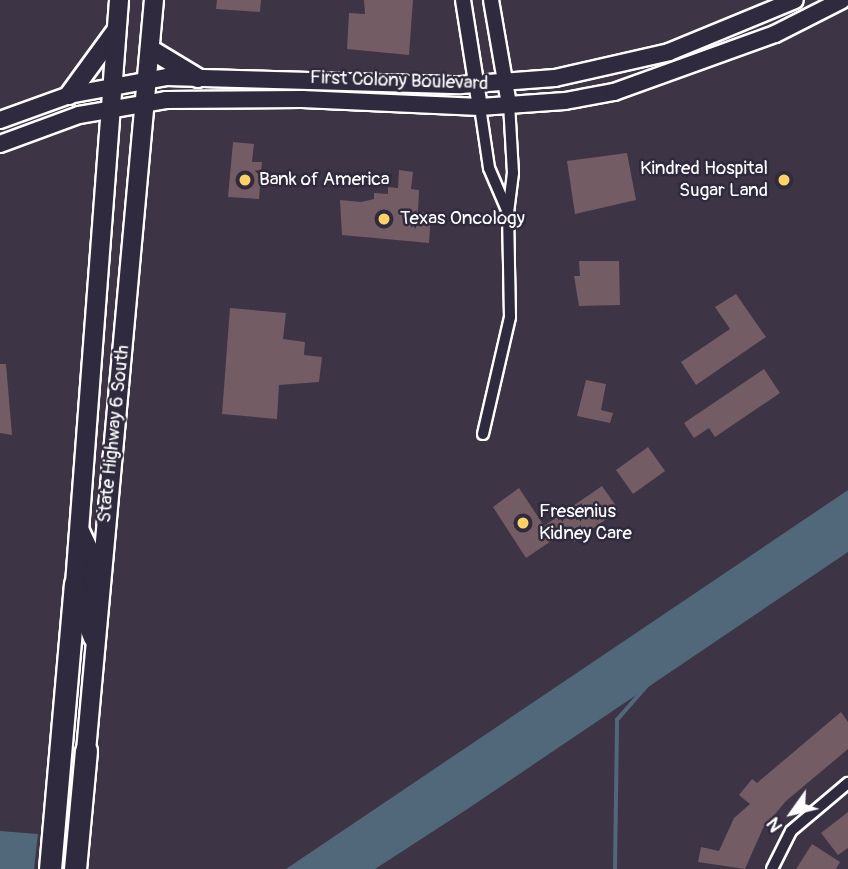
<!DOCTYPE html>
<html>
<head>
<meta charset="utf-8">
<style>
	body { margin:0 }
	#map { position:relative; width:848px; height:869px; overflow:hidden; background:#3d3445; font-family:Pangolin,sans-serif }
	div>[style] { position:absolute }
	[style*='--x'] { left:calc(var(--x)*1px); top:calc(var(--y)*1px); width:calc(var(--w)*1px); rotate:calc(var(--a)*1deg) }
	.water>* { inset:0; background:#50687a }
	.stream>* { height:3.5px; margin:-1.75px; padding:0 1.75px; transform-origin:1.75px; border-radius:1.75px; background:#50687a }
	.building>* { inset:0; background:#745c65 }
	.roads { filter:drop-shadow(2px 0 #fff) drop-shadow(-2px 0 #fff) drop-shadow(0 2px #fff) drop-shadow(0 -2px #fff) }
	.minor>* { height:10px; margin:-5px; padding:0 5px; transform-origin:5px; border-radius:5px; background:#2f2a3d }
	.tertiary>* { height:14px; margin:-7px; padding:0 7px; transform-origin:7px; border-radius:7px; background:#2f2a3d }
	.secondary>* { height:16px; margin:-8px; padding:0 8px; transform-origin:8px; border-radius:8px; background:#2f2a3d }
	.primary>* { height:18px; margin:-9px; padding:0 9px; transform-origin:9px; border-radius:9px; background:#2f2a3d }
	.motorway>* { height:21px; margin:-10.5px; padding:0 10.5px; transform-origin:10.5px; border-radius:10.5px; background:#2f2a3d }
	.dots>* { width:19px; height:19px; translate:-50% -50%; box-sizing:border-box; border:4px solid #2f2a3d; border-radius:50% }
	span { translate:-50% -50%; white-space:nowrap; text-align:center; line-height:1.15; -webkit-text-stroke:5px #2f2a3d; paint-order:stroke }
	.street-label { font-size:19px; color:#fff }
	.poi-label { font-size:19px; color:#fff }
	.right { translate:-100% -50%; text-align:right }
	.left { translate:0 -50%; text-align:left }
	.north { position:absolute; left:757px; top:778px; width:70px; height:70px; -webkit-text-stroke:5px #2f2a3d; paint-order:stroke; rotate:236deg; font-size:19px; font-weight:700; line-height:28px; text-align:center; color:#fff }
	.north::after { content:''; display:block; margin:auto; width:24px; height:32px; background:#fff; clip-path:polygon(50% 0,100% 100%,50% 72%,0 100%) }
</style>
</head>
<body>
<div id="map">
	<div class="water">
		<div style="clip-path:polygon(848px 490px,848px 552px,466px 810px,375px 869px,286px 869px)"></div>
		<div style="clip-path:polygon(0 831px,38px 834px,34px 869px,0 869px)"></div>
	</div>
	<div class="stream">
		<div style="--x:615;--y:869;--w:149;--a:-89.2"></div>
		<div style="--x:617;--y:720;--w:52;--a:-48.9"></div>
	</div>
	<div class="building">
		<div style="clip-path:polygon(217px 0,261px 0,260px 12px,216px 9px)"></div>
		<div style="clip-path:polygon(364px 0,413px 0,409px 55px,347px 49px,349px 13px,365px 14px)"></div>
		<div style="clip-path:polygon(233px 142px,254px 144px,252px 162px,262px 162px,259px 199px,228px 197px)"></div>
		<div style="clip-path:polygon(627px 153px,636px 200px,575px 214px,567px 161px)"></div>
		<div style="clip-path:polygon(399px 170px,413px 172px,411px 189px,419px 190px,418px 212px,431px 213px,429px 243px,342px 235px,340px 200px,361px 202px,374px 199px,374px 193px,388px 194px,388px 187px,398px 188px)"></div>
		<div style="clip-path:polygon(579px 261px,619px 261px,620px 305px,579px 306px,574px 276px,580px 276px)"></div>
		<div style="clip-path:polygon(736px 294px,766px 337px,696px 385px,681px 362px,730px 329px,715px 307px)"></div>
		<div style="clip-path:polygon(230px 308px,286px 313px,283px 339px,305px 342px,304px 355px,322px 357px,319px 382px,279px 385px,277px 419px,222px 414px)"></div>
		<div style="clip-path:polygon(0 364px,6px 364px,12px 435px,0 433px)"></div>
		<div style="clip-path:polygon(764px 369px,780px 393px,715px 437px,709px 428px,694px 438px,684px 423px)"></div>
		<div style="clip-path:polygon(586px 380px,606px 384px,601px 410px,613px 413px,610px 423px,577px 416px)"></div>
		<div style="clip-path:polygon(648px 447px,665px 471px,633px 494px,616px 470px)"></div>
		<div style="clip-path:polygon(602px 486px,619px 510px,574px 542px,566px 531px,526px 558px,493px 507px,519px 488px,544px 526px)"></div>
		<div style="clip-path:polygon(841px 712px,848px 722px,848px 749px,786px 801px,763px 828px,745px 869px,698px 862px,701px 847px,719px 851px,734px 818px,750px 804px,739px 795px,752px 779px,757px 783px)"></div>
		<div style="clip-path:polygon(848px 812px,848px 848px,838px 855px,821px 833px)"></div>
		<div style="clip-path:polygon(812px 844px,840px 862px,836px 869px,796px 869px)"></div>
	</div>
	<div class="roads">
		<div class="minor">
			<div style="--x:480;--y:107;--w:62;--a:81.6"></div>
			<div style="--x:489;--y:168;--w:46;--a:66.8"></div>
			<div style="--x:483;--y:434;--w:120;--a:-77"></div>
			<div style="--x:510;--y:317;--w:104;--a:-91.1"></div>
			<div style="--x:508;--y:213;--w:40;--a:-82.9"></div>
			<div style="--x:513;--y:173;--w:69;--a:-93.3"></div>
			<div style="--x:772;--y:869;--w:42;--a:-63.4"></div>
			<div style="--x:791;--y:831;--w:75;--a:-40.1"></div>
		</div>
		<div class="tertiary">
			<div style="--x:463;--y:0;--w:108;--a:81"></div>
			<div style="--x:491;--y:0;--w:106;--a:80.2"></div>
		</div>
		<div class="secondary">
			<div style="--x:0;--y:120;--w:73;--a:-19.9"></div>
			<div style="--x:69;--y:95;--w:100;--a:-10.4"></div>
			<div style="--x:167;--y:77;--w:294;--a:1.6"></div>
			<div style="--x:461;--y:85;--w:94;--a:-4.3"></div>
			<div style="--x:555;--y:78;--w:117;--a:-12.8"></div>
			<div style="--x:669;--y:52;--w:136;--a:-22.4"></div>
			<div style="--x:0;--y:144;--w:84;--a:-20.2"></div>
			<div style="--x:79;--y:115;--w:88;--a:-9.8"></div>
			<div style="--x:166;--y:100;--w:136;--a:-0.4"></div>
			<div style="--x:302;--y:99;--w:178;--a:2.6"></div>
			<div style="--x:480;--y:107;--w:85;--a:-4"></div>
			<div style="--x:565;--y:101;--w:50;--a:-10.4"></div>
			<div style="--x:614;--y:92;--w:171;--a:-19.8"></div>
			<div style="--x:775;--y:34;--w:75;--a:-26.9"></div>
		</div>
		<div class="primary">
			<div style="--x:150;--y:49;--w:56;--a:31.1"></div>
			<div style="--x:69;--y:95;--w:78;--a:-53.9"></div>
			<div style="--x:80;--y:531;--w:23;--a:65"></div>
			<div style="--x:90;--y:552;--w:27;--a:88"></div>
			<div style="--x:91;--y:579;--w:12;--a:42"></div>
			<div style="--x:93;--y:638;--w:22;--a:-111"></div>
			<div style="--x:85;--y:617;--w:28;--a:-92"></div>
			<div style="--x:84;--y:589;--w:10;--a:-151"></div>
			<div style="--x:75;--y:584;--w:586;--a:-85.69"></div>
			<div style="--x:86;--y:751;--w:754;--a:-84.83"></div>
		</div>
		<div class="motorway">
			<div style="--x:50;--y:869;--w:286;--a:-85"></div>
			<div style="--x:75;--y:869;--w:119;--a:-84.7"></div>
		</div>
	</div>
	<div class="dots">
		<div style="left:245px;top:180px;background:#ffd166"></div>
		<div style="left:784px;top:180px;background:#ffd166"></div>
		<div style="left:384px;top:219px;background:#ffd166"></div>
		<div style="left:523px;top:523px;background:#ffd166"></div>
	</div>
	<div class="street-label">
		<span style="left:399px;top:81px;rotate:2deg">First Colony Boulevard</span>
		<span style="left:114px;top:434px;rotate:-84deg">State Highway 6 South</span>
	</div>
	<div class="poi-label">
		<span class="right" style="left:768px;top:180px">Kindred Hospital<br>Sugar Land</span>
		<span class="left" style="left:259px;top:180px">Bank of America</span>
		<span class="left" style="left:400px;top:219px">Texas Oncology</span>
		<span class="left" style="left:539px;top:523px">Fresenius<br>Kidney Care</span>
	</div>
	<div class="north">N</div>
</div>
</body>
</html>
